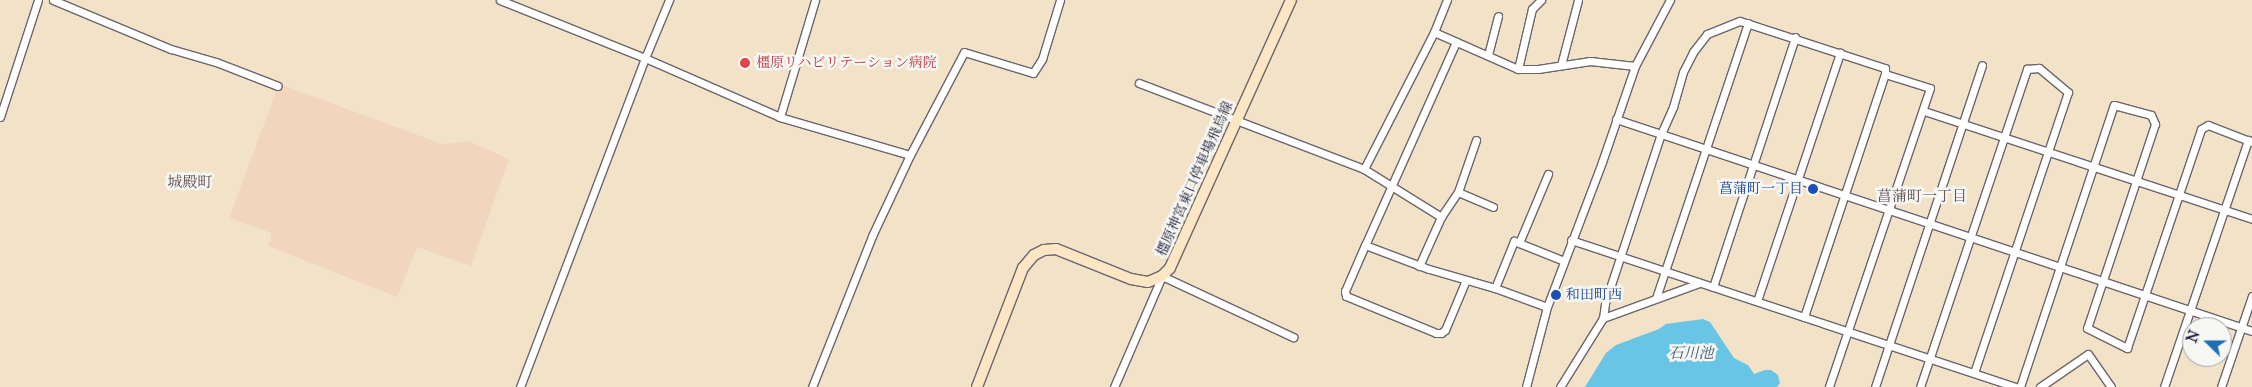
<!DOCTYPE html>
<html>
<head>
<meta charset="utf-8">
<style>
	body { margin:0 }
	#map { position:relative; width:2252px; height:387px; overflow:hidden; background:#f2e2c8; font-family:"IM FELL Great Primer","Noto Serif JP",serif }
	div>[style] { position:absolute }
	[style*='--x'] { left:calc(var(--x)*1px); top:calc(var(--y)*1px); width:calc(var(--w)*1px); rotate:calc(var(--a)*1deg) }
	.built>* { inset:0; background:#f2d5bd }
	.water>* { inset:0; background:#68c5e6 }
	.roads { filter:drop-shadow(1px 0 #6b656c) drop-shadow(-1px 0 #6b656c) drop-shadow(0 1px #6b656c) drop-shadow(0 -1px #6b656c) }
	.street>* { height:7px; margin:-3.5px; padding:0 3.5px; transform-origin:3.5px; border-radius:3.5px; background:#fff }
	.secondary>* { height:10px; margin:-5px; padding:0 5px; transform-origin:5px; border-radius:5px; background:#fce6c4 }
	.dots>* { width:14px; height:14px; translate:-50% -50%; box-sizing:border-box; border:2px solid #f6f6f2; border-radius:50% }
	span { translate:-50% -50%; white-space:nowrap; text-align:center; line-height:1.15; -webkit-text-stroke:5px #f6f6f2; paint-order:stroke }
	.health-label { font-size:14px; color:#be3a42 }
	.left { translate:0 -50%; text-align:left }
	.street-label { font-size:14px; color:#22223b }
	.transit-label { font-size:14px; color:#164399 }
	.right { translate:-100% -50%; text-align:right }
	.neighbourhood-label { font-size:15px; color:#604f53 }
	.water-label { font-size:15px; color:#3a5b77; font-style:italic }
	.north { position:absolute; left:2182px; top:317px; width:50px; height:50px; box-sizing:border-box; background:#f6f6f2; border:1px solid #a1a1a9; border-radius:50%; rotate:292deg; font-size:14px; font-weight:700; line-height:20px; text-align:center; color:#22223b }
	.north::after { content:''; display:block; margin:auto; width:18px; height:22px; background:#1f6fb2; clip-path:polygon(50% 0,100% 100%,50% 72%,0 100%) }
</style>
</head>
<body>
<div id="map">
	<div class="built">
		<div style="clip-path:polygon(279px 84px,442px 144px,468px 141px,509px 159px,471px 266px,417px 247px,397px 297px,268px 246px,272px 233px,229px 218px)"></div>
	</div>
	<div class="water">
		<div style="clip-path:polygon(1703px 319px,1710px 322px,1734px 358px,1748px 365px,1754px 374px,1765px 370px,1771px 370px,1778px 375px,1780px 383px,1777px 387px,1585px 387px,1606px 353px,1616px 345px,1659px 329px,1666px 324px)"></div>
	</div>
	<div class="roads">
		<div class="street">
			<div style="--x:53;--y:0;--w:128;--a:22.6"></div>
			<div style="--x:171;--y:49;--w:47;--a:16.1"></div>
			<div style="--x:216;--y:62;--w:66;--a:21.2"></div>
			<div style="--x:500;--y:0;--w:156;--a:21.8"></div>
			<div style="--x:645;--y:58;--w:147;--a:23.6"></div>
			<div style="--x:780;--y:117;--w:135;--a:16.3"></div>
			<div style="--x:1434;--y:32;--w:92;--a:23.8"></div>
			<div style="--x:1518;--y:69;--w:20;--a:0"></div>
			<div style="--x:1538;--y:69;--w:53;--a:-8.7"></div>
			<div style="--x:1590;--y:61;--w:45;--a:6.3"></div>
			<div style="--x:1456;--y:42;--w:222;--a:114.1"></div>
			<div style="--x:1365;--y:245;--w:68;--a:20.6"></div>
			<div style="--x:1429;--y:269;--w:69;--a:16.1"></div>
			<div style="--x:1495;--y:288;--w:55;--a:20.1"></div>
			<div style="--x:1488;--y:55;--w:40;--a:-75.6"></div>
			<div style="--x:1561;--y:65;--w:67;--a:-75.3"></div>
			<div style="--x:1518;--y:69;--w:62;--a:-76.9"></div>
			<div style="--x:1532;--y:9;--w:13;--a:-45"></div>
			<div style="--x:1139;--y:83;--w:241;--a:20.9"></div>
			<div style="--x:1364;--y:169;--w:91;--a:31.9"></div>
			<div style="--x:1924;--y:111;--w:345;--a:18.2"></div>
			<div style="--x:0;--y:117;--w:123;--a:-72"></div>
			<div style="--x:780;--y:117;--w:122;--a:-73.3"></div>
			<div style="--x:1616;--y:119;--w:670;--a:18.43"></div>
			<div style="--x:1364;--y:169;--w:154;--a:-62.9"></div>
			<div style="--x:1434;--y:32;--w:35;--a:-68"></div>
			<div style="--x:1458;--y:192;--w:38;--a:23"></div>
			<div style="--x:1571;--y:240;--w:469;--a:18.3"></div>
			<div style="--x:1519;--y:243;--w:75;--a:-67.2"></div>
			<div style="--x:1365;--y:245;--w:50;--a:113.5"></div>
			<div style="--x:1345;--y:291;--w:5;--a:79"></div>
			<div style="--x:1346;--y:296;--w:97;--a:22.3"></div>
			<div style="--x:1436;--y:333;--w:5;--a:0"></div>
			<div style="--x:1441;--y:333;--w:5;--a:-37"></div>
			<div style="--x:1445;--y:330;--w:54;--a:-67.2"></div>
			<div style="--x:1419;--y:266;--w:54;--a:-65.8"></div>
			<div style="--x:1441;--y:217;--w:30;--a:-56"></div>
			<div style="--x:1458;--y:192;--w:55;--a:-70.9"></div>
			<div style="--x:1713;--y:287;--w:263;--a:-71.8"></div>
			<div style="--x:1495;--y:288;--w:51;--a:-68"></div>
			<div style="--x:1514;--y:241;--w:54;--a:21.8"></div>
			<div style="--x:1656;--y:298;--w:290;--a:-71.5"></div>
			<div style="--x:1757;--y:301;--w:262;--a:-71.5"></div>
			<div style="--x:1804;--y:317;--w:256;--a:-71.6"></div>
			<div style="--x:1603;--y:318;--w:102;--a:-20"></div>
			<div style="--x:520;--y:387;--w:352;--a:-69.2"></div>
			<div style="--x:645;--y:58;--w:63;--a:-67.5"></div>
			<div style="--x:812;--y:387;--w:162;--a:-68.3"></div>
			<div style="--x:872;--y:236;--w:89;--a:-64.9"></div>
			<div style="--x:910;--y:155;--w:116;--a:-62.3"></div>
			<div style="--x:964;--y:52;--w:72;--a:16.9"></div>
			<div style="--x:1033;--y:73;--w:17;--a:-57"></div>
			<div style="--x:1042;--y:59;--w:62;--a:-73"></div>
			<div style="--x:1114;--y:387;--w:121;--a:-66.6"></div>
			<div style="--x:1162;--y:276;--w:145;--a:25"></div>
			<div style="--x:1526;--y:387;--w:83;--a:-75.3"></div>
			<div style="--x:1547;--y:307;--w:155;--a:-69.2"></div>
			<div style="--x:1602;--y:162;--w:102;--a:-71"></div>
			<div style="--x:1635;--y:66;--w:75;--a:-62.1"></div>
			<div style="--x:1560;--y:387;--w:81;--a:-58.1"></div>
			<div style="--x:1603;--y:318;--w:15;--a:-82"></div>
			<div style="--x:1605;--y:303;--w:178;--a:-71.7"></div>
			<div style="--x:1661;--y:134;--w:30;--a:-66"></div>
			<div style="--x:1673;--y:107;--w:36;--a:-74"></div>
			<div style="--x:1683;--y:72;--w:22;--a:-63"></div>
			<div style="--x:1693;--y:52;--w:23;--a:-52"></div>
			<div style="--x:1707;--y:34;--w:35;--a:-22"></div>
			<div style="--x:1740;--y:21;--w:152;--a:18"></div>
			<div style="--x:1885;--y:68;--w:6;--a:90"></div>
			<div style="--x:1885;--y:74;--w:47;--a:17.3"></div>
			<div style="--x:1930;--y:88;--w:316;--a:108.7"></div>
			<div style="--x:1875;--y:387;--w:339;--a:-71.6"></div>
			<div style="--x:1920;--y:387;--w:336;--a:-71.4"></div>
			<div style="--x:2027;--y:69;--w:12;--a:-5"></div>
			<div style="--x:2039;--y:68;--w:38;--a:40"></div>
			<div style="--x:2068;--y:92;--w:296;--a:108.5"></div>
			<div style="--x:2020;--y:387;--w:297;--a:-71.6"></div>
			<div style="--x:2114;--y:105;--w:38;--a:15"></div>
			<div style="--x:2151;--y:115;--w:10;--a:66"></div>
			<div style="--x:2155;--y:124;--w:215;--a:108.4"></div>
			<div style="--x:2087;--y:328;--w:45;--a:26.6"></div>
			<div style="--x:2127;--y:348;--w:231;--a:-71.3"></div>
			<div style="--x:2201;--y:129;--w:8;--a:-30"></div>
			<div style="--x:2208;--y:125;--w:47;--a:21.1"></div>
			<div style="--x:2040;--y:387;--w:58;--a:-34.5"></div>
			<div style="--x:2088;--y:354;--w:40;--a:55.1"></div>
			<div style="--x:2164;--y:387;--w:261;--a:-71.2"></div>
			<div style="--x:2221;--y:387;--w:96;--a:-71.2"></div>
		</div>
		<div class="secondary">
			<div style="--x:977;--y:387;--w:128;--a:-68.9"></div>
			<div style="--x:1023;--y:268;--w:17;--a:-50"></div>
			<div style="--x:1034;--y:255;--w:11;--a:-27"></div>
			<div style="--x:1044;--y:250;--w:12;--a:-5"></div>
			<div style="--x:1056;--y:249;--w:81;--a:21.8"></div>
			<div style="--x:1131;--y:279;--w:17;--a:10"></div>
			<div style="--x:1148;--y:282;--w:15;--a:-23"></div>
			<div style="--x:1162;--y:276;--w:11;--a:-45"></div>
			<div style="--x:1170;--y:268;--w:294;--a:-65.7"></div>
		</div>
	</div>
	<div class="dots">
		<div style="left:745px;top:63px;background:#e0444e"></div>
		<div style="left:1813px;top:189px;background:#1a4fb4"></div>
		<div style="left:1556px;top:295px;background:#1a4fb4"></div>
	</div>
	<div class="health-label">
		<span class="left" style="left:756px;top:63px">橿原リハビリテーション病院</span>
	</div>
	<div class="street-label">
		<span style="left:1195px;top:179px;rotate:-66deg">橿原神宮東口停車場飛鳥線</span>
	</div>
	<div class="transit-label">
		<span class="right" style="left:1803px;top:189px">菖蒲町一丁目</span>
		<span class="left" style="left:1566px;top:295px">和田町西</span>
	</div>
	<div class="neighbourhood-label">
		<span style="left:190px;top:183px">城殿町</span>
		<span style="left:1922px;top:197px">菖蒲町一丁目</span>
	</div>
	<div class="water-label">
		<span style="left:1691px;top:354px">石川池</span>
	</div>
	<div class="north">N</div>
</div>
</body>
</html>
